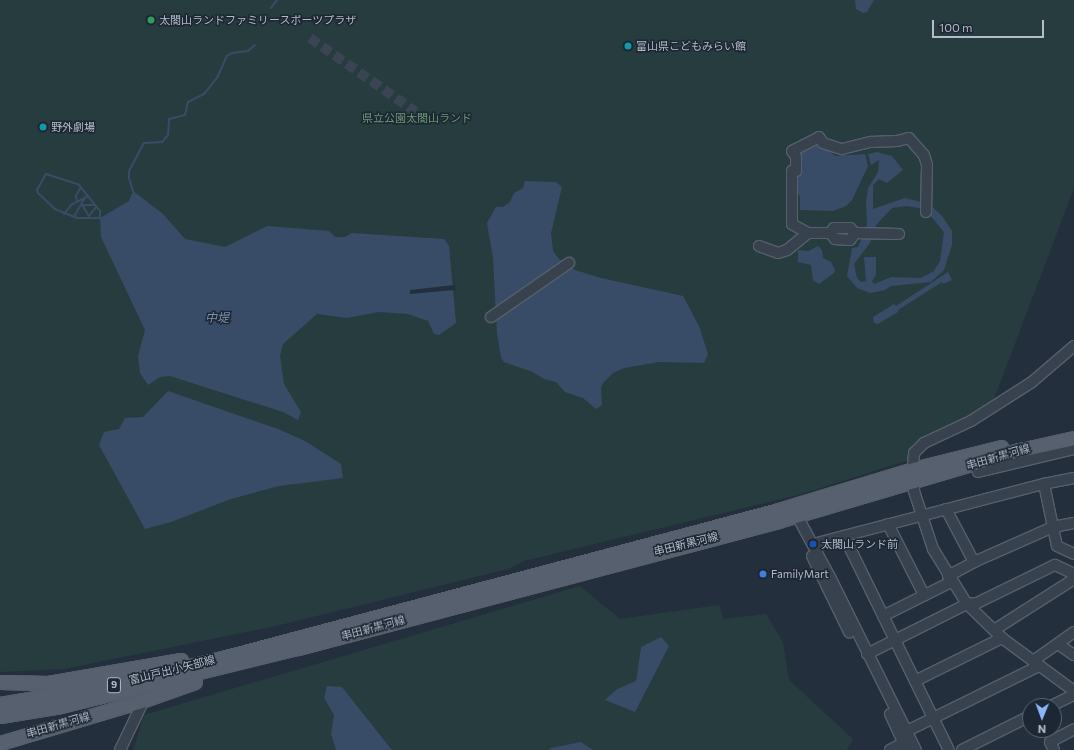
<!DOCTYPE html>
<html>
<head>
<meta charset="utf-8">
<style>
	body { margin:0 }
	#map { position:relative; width:1074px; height:750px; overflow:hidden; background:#242f3e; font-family:Commissioner,"Noto Sans JP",sans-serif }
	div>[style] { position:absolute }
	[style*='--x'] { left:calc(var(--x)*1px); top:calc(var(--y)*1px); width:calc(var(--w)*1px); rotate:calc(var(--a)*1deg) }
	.green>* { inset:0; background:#263c3f }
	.water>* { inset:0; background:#394c67 }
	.pier>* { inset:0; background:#242f3e }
	.stream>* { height:2px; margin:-1px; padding:0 1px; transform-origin:1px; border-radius:1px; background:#394c67 }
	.minor-tunnel>* { height:10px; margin-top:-5px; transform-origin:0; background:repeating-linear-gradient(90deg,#3a4453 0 10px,transparent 0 15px) }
	.roads { filter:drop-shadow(1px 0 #565f6c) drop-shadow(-1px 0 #565f6c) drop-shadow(0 1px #565f6c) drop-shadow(0 -1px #565f6c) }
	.minor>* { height:10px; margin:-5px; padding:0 5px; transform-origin:5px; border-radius:5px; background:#38414e }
	.major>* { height:13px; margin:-6.5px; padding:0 6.5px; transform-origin:6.5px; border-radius:6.5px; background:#56606e }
	.dots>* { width:11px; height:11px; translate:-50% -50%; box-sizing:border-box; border:2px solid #1d2633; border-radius:50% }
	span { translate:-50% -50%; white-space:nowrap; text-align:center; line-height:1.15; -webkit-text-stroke:3px #1d2633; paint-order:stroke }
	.shield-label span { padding:1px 3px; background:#1d2633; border:1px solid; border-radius:3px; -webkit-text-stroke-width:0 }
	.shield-label { font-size:10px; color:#b4bcc9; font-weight:700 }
	.poi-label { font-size:11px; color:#b4bcc9 }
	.left { translate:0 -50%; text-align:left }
	.park-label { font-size:11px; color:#6b9a76 }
	.street-label { font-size:11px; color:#b4bcc9 }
	.water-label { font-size:12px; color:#7c92b1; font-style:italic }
	.north { position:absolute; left:1022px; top:698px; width:40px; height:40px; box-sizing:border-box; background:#1d2633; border:1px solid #59626f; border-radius:50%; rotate:181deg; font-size:11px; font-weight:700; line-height:16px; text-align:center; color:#b4bcc9 }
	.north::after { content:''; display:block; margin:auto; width:14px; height:18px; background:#8ab4f8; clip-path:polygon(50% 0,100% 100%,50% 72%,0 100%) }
	.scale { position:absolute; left:932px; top:20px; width:112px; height:18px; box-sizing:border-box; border:2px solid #b4bcc9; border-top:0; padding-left:5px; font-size:12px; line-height:14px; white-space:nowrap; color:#b4bcc9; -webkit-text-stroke:3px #1d2633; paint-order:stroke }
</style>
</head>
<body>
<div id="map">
	<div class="green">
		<div style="clip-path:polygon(0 0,1074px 0,1074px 188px,994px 399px,968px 418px,921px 439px,909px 451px,909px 460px,802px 494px,524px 561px,508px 569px,276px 626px,64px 669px,0 672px)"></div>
		<div style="clip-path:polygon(evenodd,580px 586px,620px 619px,719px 605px,724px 619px,766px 614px,783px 642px,789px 680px,853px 739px,847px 750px,593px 750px,581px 742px,550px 750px,392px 750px,342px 687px,324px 698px,334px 715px,331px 734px,336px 750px,133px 750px,144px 715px,580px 586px,668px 646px,635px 711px,606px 700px,617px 689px,636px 681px,641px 647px,668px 646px)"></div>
	</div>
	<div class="water">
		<div style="clip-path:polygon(855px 0,874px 0,867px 12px,863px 13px,856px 9px)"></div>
		<div style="clip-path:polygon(817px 141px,825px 149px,836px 156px,865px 154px,868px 166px,852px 200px,846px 206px,833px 211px,800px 210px,800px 196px,796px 193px,796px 174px,801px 173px,799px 152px)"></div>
		<div style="clip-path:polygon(evenodd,877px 152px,892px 156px,903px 170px,887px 183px,879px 179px,873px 185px,873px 209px,905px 198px,929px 204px,942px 216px,952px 231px,952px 245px,944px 270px,931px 282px,891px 286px,885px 290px,870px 293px,857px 288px,847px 276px,852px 248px,858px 247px,867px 225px,866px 202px,868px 188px,878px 172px,879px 160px,871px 165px,868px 154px,877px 152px,907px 206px,919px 208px,929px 214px,944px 232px,940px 261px,934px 271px,921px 278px,891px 277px,874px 284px,872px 281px,876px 275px,876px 257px,864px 257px,866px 281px,861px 282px,857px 278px,854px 264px,870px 243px,876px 225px,892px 208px,907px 206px)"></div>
		<div style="clip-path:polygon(525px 181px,556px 182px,562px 187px,551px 233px,553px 251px,559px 259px,575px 270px,601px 278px,683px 296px,699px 326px,708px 354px,704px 363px,659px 362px,624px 368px,613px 373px,604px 382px,601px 387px,602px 405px,596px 409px,583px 398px,565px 392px,556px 382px,544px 379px,533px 372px,504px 362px,501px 358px,497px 333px,493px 258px,487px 223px,496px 207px,503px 207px,510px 202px,514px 193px,523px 188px)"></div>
		<div style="clip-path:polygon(133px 191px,163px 214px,185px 239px,225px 247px,267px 226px,329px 231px,335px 237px,345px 237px,352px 233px,444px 239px,449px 246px,456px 323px,439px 335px,434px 334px,428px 321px,408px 314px,379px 312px,347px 318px,317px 314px,283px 344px,280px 356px,284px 384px,301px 412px,298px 420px,283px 412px,170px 376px,160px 377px,148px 385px,140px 373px,138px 356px,145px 330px,101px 237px,100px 218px,129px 201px)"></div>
		<div style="clip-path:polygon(818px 246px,822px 250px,823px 258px,831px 262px,835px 270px,834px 273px,819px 284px,813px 280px,811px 265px,798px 262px,798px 250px,808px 251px)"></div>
		<div style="clip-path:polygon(948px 272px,952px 280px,943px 284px,942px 282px,898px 310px,898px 312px,878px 324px,874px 323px,873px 317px,894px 304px,896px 306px)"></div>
		<div style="clip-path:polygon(168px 391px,278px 429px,305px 441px,341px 464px,343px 478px,279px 486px,231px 499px,171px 522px,145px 529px,99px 445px,104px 432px,119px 429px,125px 418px,143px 417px)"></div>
		<div style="clip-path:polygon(661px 637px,669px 646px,635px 712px,605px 700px,617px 689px,636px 681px,641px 647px)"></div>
		<div style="clip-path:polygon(327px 686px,342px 687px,392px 750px,336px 750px,331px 734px,334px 715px,324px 698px)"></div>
		<div style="clip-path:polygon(581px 742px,593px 750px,550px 750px,550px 748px)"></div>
	</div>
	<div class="pier">
		<div style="clip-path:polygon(453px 265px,456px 298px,455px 290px,410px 294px,410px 290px,454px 285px)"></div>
	</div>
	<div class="stream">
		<div style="--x:271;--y:8;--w:10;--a:-53"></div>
		<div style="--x:46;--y:174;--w:35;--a:18"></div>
		<div style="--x:79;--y:185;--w:33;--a:51"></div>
		<div style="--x:100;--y:211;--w:7;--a:90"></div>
		<div style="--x:100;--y:218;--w:23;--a:180"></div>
		<div style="--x:77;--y:218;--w:24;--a:-158"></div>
		<div style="--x:55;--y:209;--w:23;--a:-137"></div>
		<div style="--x:38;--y:193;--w:3;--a:-108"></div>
		<div style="--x:37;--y:190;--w:18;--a:-61"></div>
		<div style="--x:133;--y:191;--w:14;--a:-107"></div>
		<div style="--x:129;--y:178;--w:7;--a:-90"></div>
		<div style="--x:129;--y:171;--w:32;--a:-62"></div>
		<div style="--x:144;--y:143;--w:18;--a:-3"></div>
		<div style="--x:162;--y:142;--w:9;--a:-49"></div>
		<div style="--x:168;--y:135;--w:16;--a:-86"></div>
		<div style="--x:169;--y:119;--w:16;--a:-14"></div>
		<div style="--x:185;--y:115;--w:13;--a:-77"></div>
		<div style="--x:188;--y:102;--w:18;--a:-27"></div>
		<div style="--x:204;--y:94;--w:21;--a:-51"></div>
		<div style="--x:217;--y:78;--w:24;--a:-66"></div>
		<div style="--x:227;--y:56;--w:6;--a:-31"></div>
		<div style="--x:232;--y:53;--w:16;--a:-7"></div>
		<div style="--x:248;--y:51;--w:9;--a:-41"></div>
		<div style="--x:77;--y:202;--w:6;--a:-99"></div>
		<div style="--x:76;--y:196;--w:10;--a:-61"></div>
		<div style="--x:94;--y:205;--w:12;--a:180"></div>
		<div style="--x:82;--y:205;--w:13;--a:58"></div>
		<div style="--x:89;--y:216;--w:11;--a:-52"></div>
		<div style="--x:64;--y:214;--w:11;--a:-52"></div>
		<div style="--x:71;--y:205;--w:19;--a:-28"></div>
		<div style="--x:74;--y:217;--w:21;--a:-61"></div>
	</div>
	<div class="minor-tunnel">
		<div style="--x:310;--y:38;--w:129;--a:34.9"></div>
	</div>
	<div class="roads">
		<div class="minor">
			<div style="--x:808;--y:233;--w:18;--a:-151"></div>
			<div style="--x:792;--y:224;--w:53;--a:-90"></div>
			<div style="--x:792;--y:171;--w:4;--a:0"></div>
			<div style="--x:796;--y:171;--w:14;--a:-90"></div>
			<div style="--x:796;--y:157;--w:7;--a:-124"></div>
			<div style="--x:792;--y:151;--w:30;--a:-27"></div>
			<div style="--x:819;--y:137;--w:7;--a:56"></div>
			<div style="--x:823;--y:143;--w:20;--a:18"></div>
			<div style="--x:842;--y:149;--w:30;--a:-14"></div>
			<div style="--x:871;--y:142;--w:26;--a:-2"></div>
			<div style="--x:897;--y:141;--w:12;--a:-14"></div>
			<div style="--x:909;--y:138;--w:23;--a:49"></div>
			<div style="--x:924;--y:155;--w:10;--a:73"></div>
			<div style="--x:927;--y:165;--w:47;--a:91.2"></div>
			<div style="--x:830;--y:233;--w:8;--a:50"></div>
			<div style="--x:835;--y:239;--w:15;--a:4"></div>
			<div style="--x:850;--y:240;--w:9;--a:-54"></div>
			<div style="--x:759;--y:246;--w:20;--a:20"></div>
			<div style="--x:778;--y:253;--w:9;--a:-18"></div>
			<div style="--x:787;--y:250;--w:27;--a:-39"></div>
			<div style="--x:808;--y:233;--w:22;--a:0"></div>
			<div style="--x:830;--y:233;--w:6;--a:-51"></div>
			<div style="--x:834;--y:228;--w:16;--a:0"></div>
			<div style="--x:850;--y:228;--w:7;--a:45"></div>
			<div style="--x:855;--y:233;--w:44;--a:1.3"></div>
			<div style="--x:491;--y:317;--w:95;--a:-34.7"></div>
			<div style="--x:1074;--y:346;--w:55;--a:139.4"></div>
			<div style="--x:1032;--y:382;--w:72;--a:147.4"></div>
			<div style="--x:971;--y:421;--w:52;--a:154.9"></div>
			<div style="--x:924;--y:443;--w:14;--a:135"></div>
			<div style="--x:914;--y:453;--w:16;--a:94"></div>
			<div style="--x:913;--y:469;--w:22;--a:87"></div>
			<div style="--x:914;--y:491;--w:61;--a:71.9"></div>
			<div style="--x:933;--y:549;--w:65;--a:58.3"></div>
			<div style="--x:967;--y:604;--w:49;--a:44.2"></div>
			<div style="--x:1002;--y:638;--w:89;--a:36.4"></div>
			<div style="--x:978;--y:472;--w:99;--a:-13.5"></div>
			<div style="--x:1074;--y:478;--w:31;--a:169"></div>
			<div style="--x:1044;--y:484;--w:63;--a:78.2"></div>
			<div style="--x:1057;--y:546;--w:19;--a:25"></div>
			<div style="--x:946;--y:509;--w:60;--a:62.2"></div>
			<div style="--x:974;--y:562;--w:86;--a:-23.9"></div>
			<div style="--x:1053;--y:527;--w:21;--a:-11"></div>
			<div style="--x:794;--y:510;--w:76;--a:61.8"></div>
			<div style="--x:830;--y:577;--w:193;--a:63.6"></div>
			<div style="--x:888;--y:524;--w:80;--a:63.1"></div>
			<div style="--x:844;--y:536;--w:238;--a:63.9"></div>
			<div style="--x:813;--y:544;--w:239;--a:-14.6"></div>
			<div style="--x:812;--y:556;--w:85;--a:64"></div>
			<div style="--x:948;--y:576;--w:30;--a:-28"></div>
			<div style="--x:883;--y:616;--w:76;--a:-26.6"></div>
			<div style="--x:994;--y:630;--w:95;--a:-32.5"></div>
			<div style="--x:1058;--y:644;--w:19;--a:35"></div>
			<div style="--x:867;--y:654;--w:112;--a:-26.6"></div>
			<div style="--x:967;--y:604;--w:10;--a:-6"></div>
			<div style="--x:977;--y:603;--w:87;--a:-26"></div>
			<div style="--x:1055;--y:565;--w:21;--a:25"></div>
			<div style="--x:1033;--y:661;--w:50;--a:-35.3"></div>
			<div style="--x:915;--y:681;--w:97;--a:-26.3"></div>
			<div style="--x:1051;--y:706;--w:25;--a:-26"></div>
			<div style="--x:890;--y:714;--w:40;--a:65"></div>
			<div style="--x:907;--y:731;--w:147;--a:-26.2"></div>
			<div style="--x:120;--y:750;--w:55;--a:-64.4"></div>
			<div style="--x:890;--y:750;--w:15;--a:-28"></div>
			<div style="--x:962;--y:750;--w:76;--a:-26.6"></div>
			<div style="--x:1054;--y:750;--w:9;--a:-117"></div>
			<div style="--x:1050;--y:742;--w:27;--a:-28"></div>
		</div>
		<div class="major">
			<div style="--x:0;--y:682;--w:48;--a:1.2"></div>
			<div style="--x:48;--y:683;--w:135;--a:-9.8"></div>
			<div style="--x:0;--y:704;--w:114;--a:-9.6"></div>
			<div style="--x:112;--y:685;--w:117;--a:-13.8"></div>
			<div style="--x:226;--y:657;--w:568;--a:-14.89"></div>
			<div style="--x:775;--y:511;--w:144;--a:-16.9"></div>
			<div style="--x:913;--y:469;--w:91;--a:-14"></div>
			<div style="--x:0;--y:716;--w:62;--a:-9.3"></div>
			<div style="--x:61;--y:706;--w:244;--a:-13.8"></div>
			<div style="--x:298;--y:648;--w:497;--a:-14.8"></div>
			<div style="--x:778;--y:521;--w:252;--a:-16.4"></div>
			<div style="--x:1020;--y:450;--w:55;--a:-12.5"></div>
			<div style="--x:0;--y:743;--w:150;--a:-16.6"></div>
			<div style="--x:144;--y:700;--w:54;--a:-19.4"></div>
		</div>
	</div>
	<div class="dots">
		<div style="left:151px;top:20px;background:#2e9e5b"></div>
		<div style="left:628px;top:46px;background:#0f9aa8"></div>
		<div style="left:43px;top:127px;background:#0f9aa8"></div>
		<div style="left:813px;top:544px;background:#1a4fb4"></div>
		<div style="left:763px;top:574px;background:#3f7fe0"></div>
	</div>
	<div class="shield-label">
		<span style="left:114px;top:685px">9</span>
	</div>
	<div class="poi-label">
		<span class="left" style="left:159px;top:20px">太閤山ランドファミリースポーツプラザ</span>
		<span class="left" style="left:636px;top:46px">富山県こどもみらい館</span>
		<span class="left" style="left:51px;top:127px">野外劇場</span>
		<span class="left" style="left:821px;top:544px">太閤山ランド前</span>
		<span class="left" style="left:771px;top:574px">FamilyMart</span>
	</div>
	<div class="park-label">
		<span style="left:417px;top:118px">県立公園太閤山ランド</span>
	</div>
	<div class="street-label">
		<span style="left:998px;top:457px;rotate:-16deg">串田新黒河線</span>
		<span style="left:686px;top:544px;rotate:-14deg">串田新黒河線</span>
		<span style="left:373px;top:628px;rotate:-15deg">串田新黒河線</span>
		<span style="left:172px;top:670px;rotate:-14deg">富山戸出小矢部線</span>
		<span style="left:58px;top:725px;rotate:-16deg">串田新黒河線</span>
	</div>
	<div class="water-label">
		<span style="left:217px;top:318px">中堤</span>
	</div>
	<div class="north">N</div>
	<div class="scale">100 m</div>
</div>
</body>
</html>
